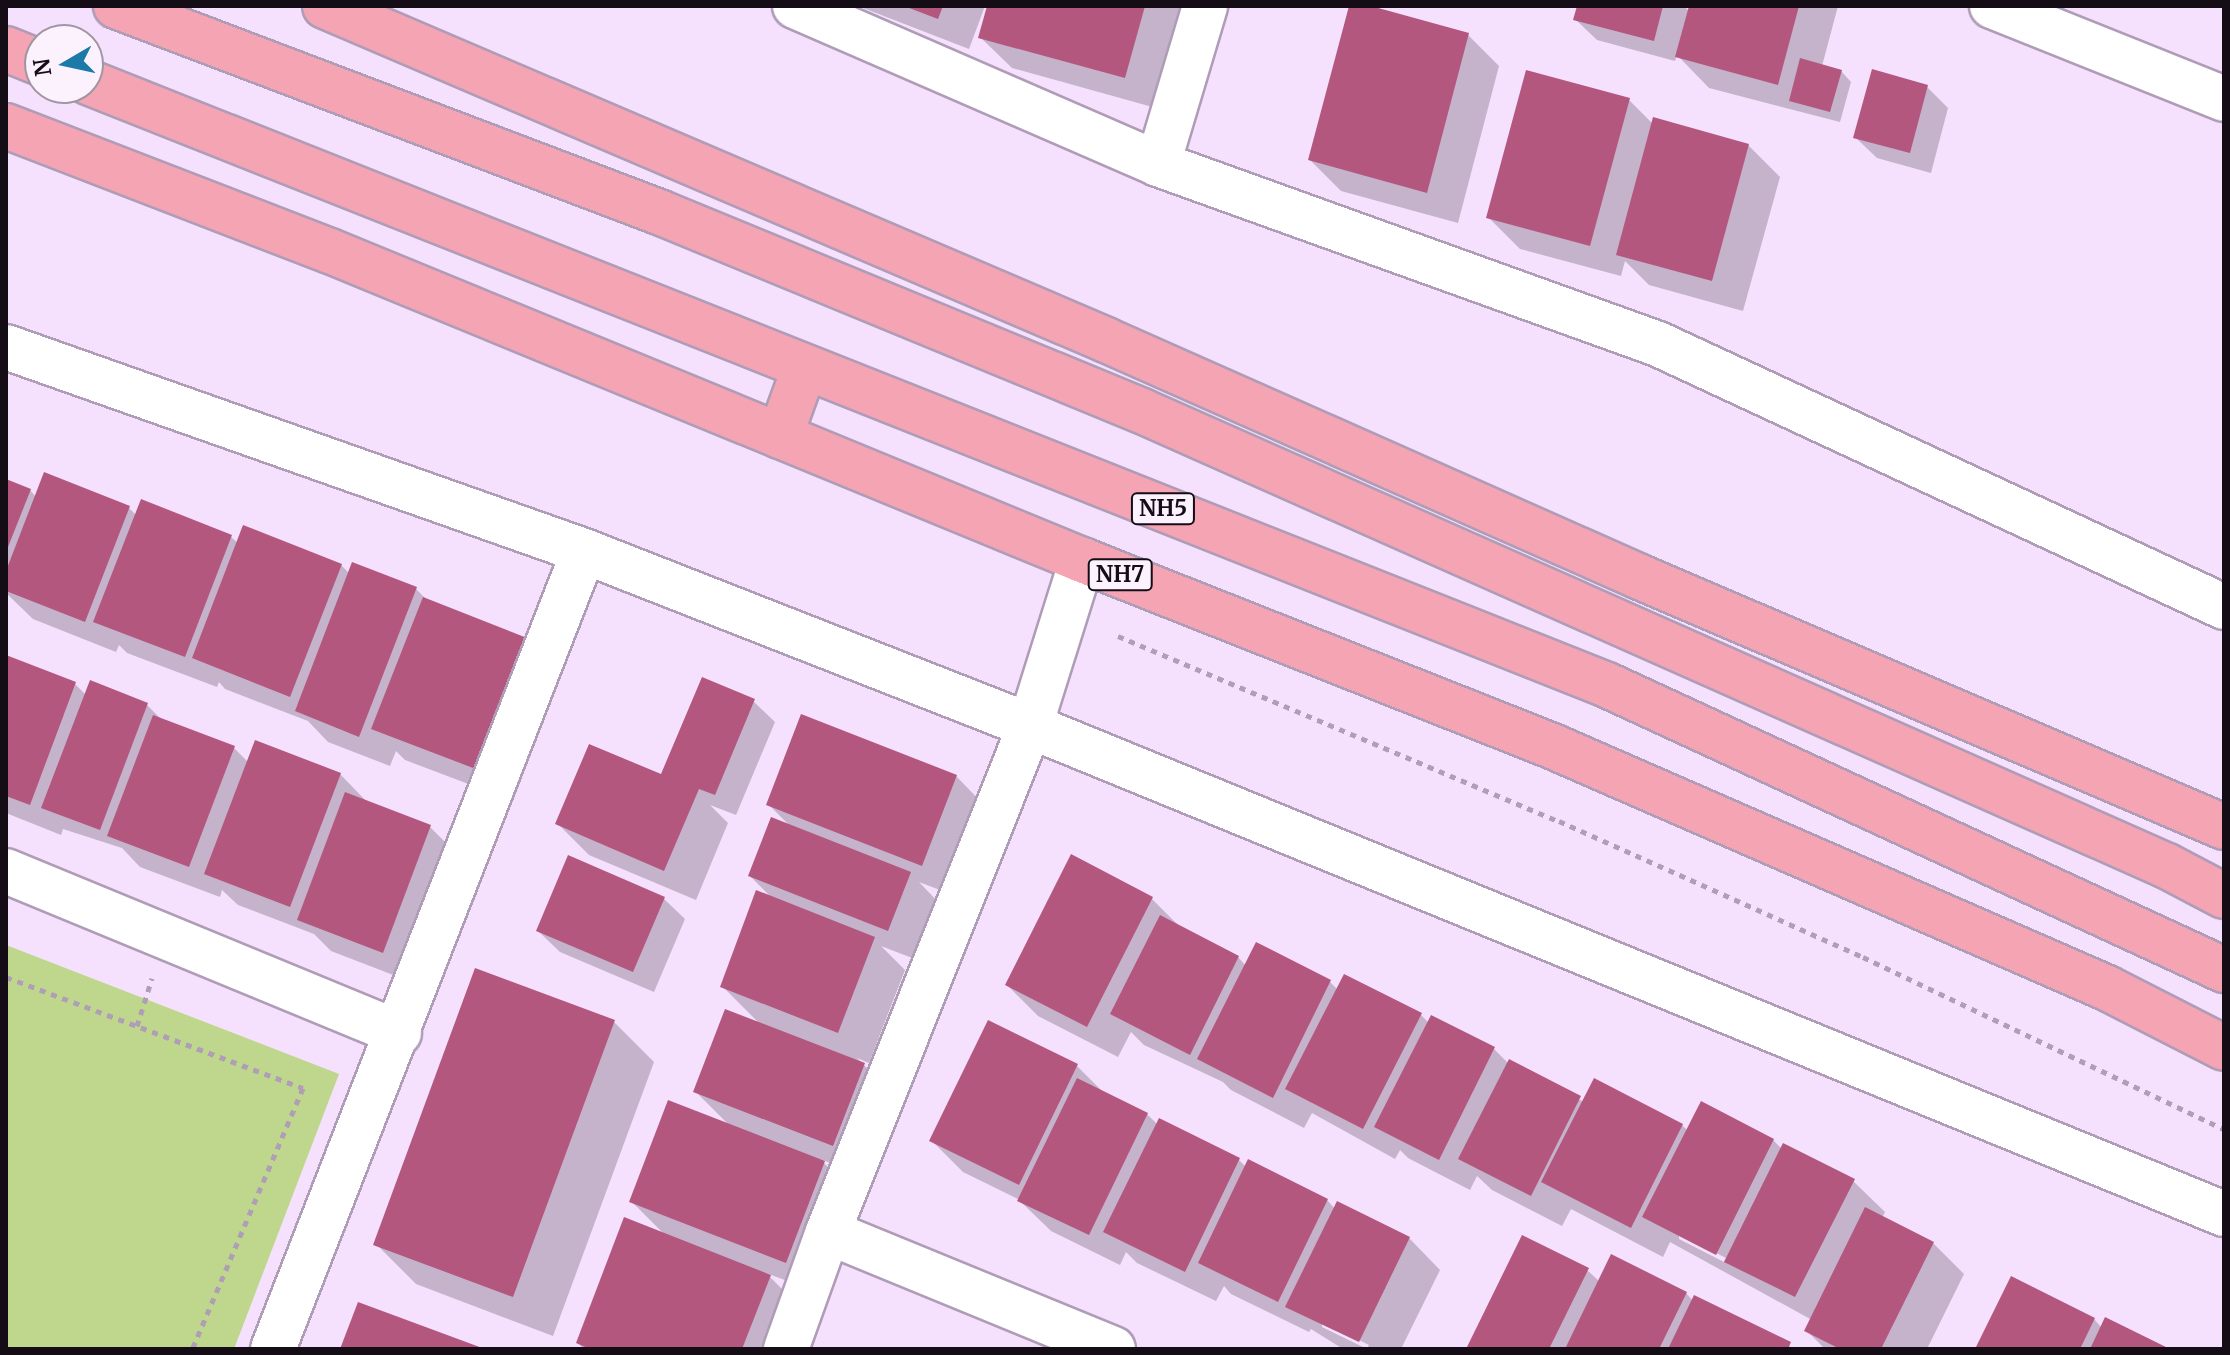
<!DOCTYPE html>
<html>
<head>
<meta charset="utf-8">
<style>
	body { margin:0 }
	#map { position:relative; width:2230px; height:1355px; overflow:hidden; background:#f5e0fd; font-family:Merriweather,serif }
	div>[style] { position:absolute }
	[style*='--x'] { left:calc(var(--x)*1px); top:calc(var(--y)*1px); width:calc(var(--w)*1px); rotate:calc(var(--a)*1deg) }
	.green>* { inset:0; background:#bed78c }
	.shadow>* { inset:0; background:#0003 }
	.building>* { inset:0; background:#b3577f }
	.path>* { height:5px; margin-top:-2.5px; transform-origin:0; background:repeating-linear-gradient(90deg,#af9eb5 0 6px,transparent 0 12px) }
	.roads { filter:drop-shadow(2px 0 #af9cb7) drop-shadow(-2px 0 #af9cb7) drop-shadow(0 2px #af9cb7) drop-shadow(0 -2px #af9cb7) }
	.minor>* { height:44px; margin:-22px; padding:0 22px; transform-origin:22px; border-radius:22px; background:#fff }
	.highway>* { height:44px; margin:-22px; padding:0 22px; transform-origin:22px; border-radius:22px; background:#f5a4b4 }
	span { translate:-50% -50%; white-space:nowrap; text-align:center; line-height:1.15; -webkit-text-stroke:8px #fbf2fe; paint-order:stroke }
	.shield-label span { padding:2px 6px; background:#fbf2fe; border:2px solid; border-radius:6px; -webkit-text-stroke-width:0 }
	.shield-label { font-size:22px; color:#140d16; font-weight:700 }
	.frame { position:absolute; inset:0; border:8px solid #140d16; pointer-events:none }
	.north { position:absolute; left:24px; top:24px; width:80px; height:80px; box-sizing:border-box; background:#fbf2fe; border:2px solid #9f96a1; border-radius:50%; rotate:261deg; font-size:22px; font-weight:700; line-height:32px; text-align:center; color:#140d16 }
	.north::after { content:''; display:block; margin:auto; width:28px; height:36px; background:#1b7aa7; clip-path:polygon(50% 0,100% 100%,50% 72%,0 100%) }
</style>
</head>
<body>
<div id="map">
	<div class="green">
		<div style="clip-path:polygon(6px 945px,339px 1074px,234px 1349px,6px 1349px)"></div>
	</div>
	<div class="shadow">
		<div style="clip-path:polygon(858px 6px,985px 6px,969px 49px)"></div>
		<div style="clip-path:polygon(989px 6px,1184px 6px,1156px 108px,1012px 68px,980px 37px)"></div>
		<div style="clip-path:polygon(1351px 6px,1363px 6px,1468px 35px,1499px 66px,1458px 223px,1341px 191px,1310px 160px)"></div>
		<div style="clip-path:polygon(1579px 6px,1684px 6px,1690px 12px,1691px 6px,1838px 6px,1822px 66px,1841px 71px,1851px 82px,1840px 122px,1709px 88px,1677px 55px,1675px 61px,1597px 40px,1575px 19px)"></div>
		<div style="clip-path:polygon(1926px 86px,1948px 108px,1931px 173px,1877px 158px,1855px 137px)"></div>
		<div style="clip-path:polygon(1629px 100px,1653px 124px,1748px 145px,1780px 177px,1743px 311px,1649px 285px,1625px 261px,1621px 276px,1520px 249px,1489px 218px)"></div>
		<div style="clip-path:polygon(6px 481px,30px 490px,36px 497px,129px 508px,137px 516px,231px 537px,238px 543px,341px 565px,350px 574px,416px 589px,428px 601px,531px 641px,562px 673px,513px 801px,405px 760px,396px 751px,390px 766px,328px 742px,308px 721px,225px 689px,219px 682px,217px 687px,127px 653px,119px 645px,116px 652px,33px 619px,6px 593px)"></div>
		<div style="clip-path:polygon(6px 657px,75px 684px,86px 695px,147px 705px,163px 721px,234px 748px,249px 763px,340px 774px,368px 803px,430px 827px,461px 858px,414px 983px,331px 951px,314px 934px,238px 905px,222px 890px,220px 897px,140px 867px,122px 848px,63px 829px,61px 835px,6px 813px)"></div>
		<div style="clip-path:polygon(753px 701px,775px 722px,736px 815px,710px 805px,728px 823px,696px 900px,589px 855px,558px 824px,672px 781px)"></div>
		<div style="clip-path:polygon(956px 776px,987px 808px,953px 895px,919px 882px,941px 905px,920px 961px,881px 946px,905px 970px,869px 1063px,857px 1058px,895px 1096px,864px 1176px,820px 1159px,855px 1194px,817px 1292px,766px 1273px,801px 1308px,785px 1349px,584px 1349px,578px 1343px,666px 1236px,632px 1202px,730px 1126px,696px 1092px,760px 1024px,722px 986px,774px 900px,750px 876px,791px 827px,768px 804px)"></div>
		<div style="clip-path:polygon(663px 898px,685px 919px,654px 992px,560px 952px,538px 931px)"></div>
		<div style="clip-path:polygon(evenodd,1151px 898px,1181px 928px,1238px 957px,1246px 966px,1257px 945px,1330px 982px,1338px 990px,1421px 1015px,1429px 1023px,1494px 1049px,1509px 1064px,1584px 1102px,1682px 1125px,1688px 1131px,1773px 1140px,1782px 1149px,1853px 1181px,1885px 1212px,1882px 1218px,1933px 1243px,1964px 1274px,1927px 1349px,1825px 1349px,1807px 1331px,1812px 1320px,1670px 1242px,1663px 1257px,1571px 1209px,1562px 1226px,1492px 1190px,1477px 1176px,1470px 1190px,1408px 1158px,1400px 1150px,1395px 1159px,1312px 1113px,1304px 1128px,1231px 1090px,1223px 1082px,1144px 1045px,1131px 1032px,1118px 1057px,1038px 1016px,1007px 985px,1151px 898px,1679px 1234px,1726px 1258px,1724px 1262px,1679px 1239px,1679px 1234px)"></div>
		<div style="clip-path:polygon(614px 1022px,654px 1062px,553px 1336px,416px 1284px,376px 1244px)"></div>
		<div style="clip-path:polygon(evenodd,1077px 1066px,1105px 1094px,1147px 1114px,1158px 1125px,1239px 1160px,1247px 1168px,1327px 1200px,1335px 1209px,1409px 1238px,1440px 1270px,1401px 1349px,1343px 1349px,1311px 1329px,1309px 1332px,1231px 1294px,1224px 1286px,1216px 1301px,1137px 1263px,1126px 1252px,1120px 1265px,1051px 1231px,1018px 1199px,963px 1172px,932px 1141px,1077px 1066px,1322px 1322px,1369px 1345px,1367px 1349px,1322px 1327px,1322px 1322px)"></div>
		<div style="clip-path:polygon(1587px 1270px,1600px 1282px,1686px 1293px,1693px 1301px,1795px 1349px,1468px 1349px)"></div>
		<div style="clip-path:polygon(2094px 1319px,2102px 1328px,2166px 1349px,1978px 1349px)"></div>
	</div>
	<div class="building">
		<div style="clip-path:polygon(904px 6px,943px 6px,938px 19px)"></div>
		<div style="clip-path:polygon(987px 6px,1145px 6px,1125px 78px,978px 38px)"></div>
		<div style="clip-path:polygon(1349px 6px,1371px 6px,1469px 33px,1427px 193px,1308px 160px)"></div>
		<div style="clip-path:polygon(1577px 6px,1663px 6px,1654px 41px,1573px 20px)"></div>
		<div style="clip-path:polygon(1689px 6px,1799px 6px,1778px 85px,1675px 57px)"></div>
		<div style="clip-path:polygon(1800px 58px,1842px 70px,1830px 112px,1789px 101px)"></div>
		<div style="clip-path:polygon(1872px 69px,1928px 85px,1910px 153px,1853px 138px)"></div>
		<div style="clip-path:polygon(1526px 70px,1630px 98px,1590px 246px,1486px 218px)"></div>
		<div style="clip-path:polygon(1653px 117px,1749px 144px,1712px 281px,1616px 255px)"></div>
		<div style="clip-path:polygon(44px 472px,130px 506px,85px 622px,6px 591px,6px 571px)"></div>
		<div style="clip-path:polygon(6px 479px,31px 489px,6px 552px)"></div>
		<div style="clip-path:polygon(141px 499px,232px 535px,185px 657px,93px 622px)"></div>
		<div style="clip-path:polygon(243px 525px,342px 564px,290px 697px,192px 658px)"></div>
		<div style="clip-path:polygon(352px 562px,417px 587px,359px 737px,295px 711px)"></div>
		<div style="clip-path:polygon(423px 597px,532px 640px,481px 771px,371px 729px)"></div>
		<div style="clip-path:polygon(6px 655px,76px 682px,30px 805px,6px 796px)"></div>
		<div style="clip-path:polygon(702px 677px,755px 699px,715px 795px,699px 789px,664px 871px,555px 824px,589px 744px,661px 774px)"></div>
		<div style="clip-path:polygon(90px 680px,148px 703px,100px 830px,41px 808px)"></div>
		<div style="clip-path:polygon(801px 714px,957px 775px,922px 866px,766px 805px)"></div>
		<div style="clip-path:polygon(153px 715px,235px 746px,189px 867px,107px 836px)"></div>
		<div style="clip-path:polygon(255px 740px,341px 773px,290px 907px,204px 874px)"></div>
		<div style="clip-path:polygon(345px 792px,431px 825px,383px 953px,297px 920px)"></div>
		<div style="clip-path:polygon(771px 817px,911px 872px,888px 931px,748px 876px)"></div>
		<div style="clip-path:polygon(1071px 854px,1153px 897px,1087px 1027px,1005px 985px)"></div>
		<div style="clip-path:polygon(568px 855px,665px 897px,633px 972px,536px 931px)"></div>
		<div style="clip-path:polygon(756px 890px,875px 937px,838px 1033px,720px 987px)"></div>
		<div style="clip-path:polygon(1160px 915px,1239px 956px,1190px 1055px,1110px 1014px)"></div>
		<div style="clip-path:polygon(1256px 942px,1331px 980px,1273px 1098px,1197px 1059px)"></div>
		<div style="clip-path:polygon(475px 968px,615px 1020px,513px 1297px,373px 1245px)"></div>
		<div style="clip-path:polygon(1344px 974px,1422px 1013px,1363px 1129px,1285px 1089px)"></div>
		<div style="clip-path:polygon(725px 1009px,865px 1063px,833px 1146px,693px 1092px)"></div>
		<div style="clip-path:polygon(1431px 1015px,1495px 1047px,1439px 1160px,1374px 1127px)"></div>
		<div style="clip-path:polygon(988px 1020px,1078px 1064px,1019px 1185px,929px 1141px)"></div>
		<div style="clip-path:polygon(1509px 1059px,1581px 1096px,1531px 1196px,1458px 1159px)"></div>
		<div style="clip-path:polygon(1077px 1078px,1148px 1113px,1089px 1235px,1017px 1201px)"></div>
		<div style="clip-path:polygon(1594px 1078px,1683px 1124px,1631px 1228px,1541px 1182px)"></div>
		<div style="clip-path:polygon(668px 1100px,825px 1161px,786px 1263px,629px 1202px)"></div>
		<div style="clip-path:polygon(1701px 1101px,1774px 1139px,1716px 1255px,1642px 1217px)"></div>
		<div style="clip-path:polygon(1159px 1118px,1240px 1158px,1185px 1272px,1103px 1232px)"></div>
		<div style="clip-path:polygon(1783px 1143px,1855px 1179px,1795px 1297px,1724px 1262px)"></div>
		<div style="clip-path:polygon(1248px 1159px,1328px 1199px,1278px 1302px,1198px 1263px)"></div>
		<div style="clip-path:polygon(1337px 1201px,1410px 1237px,1359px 1342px,1285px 1307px)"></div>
		<div style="clip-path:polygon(1865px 1207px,1934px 1242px,1881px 1349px,1840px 1349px,1804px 1331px)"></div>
		<div style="clip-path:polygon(624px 1217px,771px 1275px,742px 1349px,590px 1349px,576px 1343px)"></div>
		<div style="clip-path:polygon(1522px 1235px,1589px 1268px,1549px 1349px,1466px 1349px)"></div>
		<div style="clip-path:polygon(1611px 1254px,1687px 1292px,1659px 1349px,1565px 1349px)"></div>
		<div style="clip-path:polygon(2011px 1276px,2095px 1318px,2080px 1349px,1975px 1349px)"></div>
		<div style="clip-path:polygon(1694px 1295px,1791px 1342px,1788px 1349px,1668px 1349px)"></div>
		<div style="clip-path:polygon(358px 1302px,485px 1349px,340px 1349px)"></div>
		<div style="clip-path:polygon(2105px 1317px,2170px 1349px,2090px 1349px)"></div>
	</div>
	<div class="path">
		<div style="--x:1118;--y:636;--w:478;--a:22.8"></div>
		<div style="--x:1559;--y:821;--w:333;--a:24.1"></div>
		<div style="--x:1863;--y:957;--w:400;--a:25.5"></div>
		<div style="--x:6;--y:977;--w:317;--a:20.5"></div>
		<div style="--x:303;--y:1088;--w:284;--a:113"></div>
		<div style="--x:137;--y:1026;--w:50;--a:-72.6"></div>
	</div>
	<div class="roads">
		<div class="minor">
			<div style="--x:795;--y:6;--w:396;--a:23.5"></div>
			<div style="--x:1158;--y:164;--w:531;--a:19.8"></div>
			<div style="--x:1658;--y:344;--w:624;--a:24.92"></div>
			<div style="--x:1992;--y:6;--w:250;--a:21.8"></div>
			<div style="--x:1158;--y:164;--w:165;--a:-73.4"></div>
			<div style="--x:6;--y:347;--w:613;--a:19.44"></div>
			<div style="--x:584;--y:551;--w:479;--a:21.4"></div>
			<div style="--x:1030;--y:726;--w:1290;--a:22.23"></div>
			<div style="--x:6;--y:871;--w:425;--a:22.4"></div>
			<div style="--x:828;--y:1232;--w:308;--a:22.3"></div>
			<div style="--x:273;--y:1349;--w:856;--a:-68.71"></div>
			<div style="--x:786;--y:1349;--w:124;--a:-70.3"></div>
			<div style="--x:828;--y:1232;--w:545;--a:-68.24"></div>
			<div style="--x:1030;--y:726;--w:174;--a:-72.6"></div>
		</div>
		<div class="highway">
			<div style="--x:116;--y:6;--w:581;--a:20.78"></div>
			<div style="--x:659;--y:212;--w:522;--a:22.39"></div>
			<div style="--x:1142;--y:411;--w:1121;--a:23.94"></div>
			<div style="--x:2167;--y:866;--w:64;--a:27.8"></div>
			<div style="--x:325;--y:6;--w:849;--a:23.15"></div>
			<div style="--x:1106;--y:340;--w:584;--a:23.93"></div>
			<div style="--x:1640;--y:577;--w:635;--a:23.17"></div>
			<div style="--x:6;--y:49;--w:37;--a:22"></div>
			<div style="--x:88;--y:82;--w:1634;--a:21.65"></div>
			<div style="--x:1607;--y:685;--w:680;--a:24.79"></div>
			<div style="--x:6;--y:126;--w:347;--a:21.1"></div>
			<div style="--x:330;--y:251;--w:813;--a:22.34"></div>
			<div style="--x:1082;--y:560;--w:505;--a:21.59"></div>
			<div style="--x:1552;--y:746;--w:605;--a:23.56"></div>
			<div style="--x:2107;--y:988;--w:131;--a:27.1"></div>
			<div style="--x:780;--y:436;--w:73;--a:-70.1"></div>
		</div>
	</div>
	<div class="shield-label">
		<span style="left:1163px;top:509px">NH5</span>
		<span style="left:1120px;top:575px">NH7</span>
	</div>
	<div class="frame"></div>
	<div class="north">N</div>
</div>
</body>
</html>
